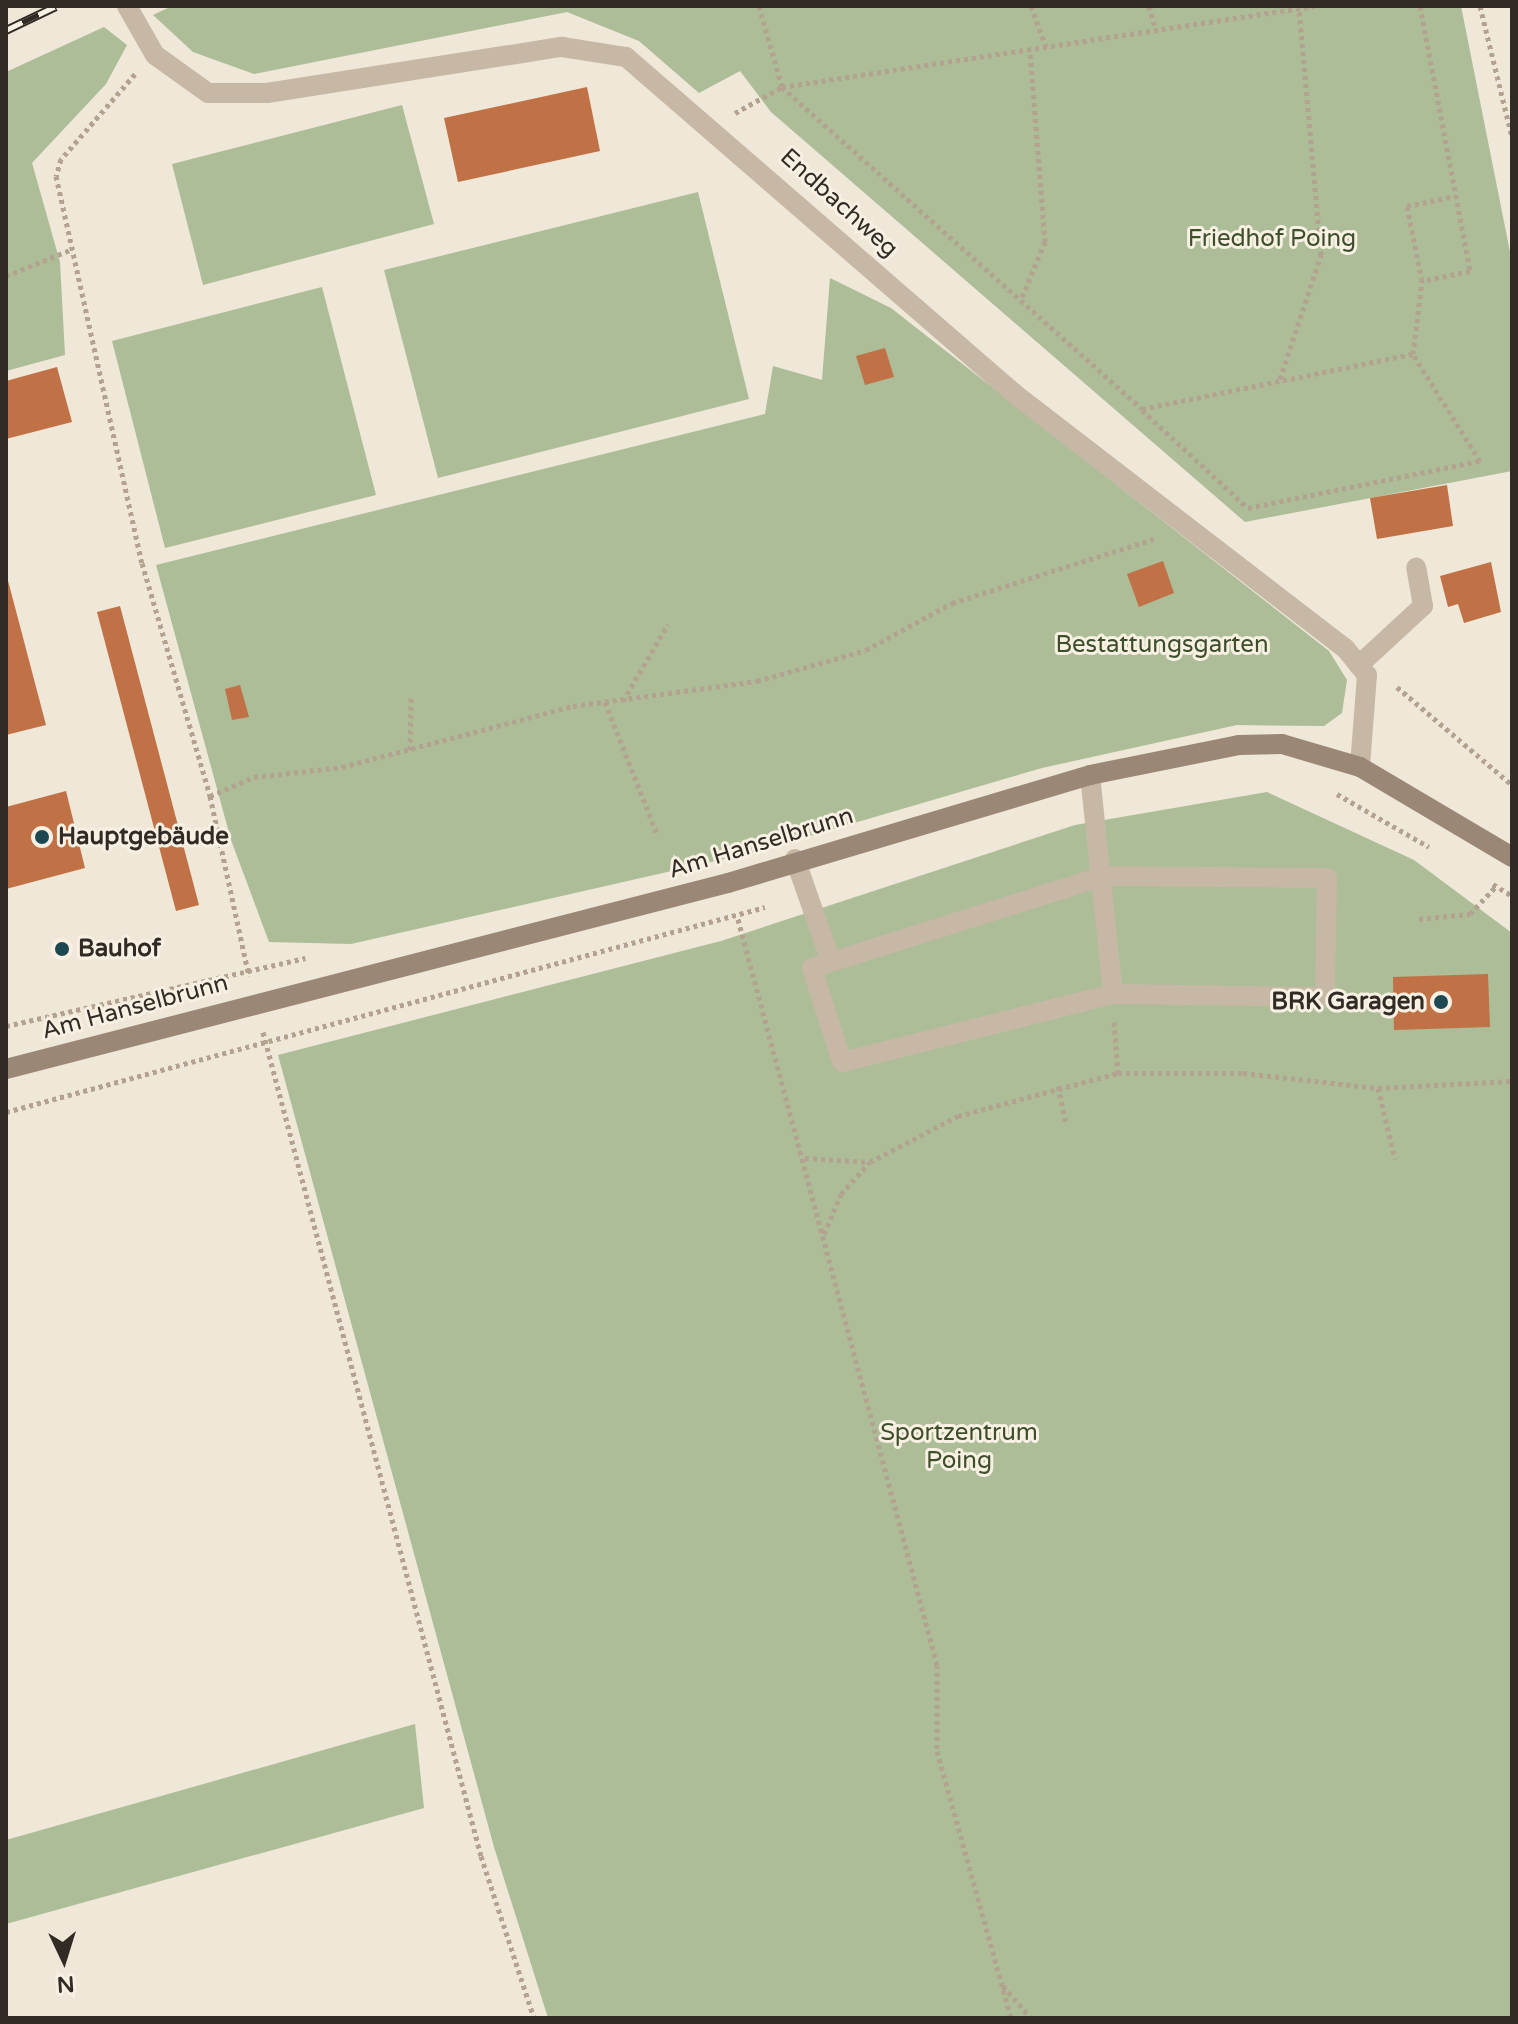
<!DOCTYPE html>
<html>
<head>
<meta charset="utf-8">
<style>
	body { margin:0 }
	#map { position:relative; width:1518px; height:2024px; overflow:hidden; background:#efe7d7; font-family:"Varela Round",sans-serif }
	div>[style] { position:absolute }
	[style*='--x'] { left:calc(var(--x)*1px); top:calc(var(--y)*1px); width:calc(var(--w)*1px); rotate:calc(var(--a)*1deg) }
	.green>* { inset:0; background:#acbd98 }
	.building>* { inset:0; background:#c07145 }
	.path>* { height:5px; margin-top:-2.5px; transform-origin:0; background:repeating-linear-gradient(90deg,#b2a28f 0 4px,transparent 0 8px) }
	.lane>* { height:20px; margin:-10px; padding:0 10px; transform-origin:10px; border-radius:10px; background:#c6b8a4 }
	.street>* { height:20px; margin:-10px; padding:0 10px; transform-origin:10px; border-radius:10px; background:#c6b8a4 }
	.secondary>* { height:20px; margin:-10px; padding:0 10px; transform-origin:10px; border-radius:10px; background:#9a8776 }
	.rail>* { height:9px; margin-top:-4.5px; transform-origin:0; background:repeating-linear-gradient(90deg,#f7f0e3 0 18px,#322b25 0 36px); box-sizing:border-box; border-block:2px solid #322b25 }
	.dots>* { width:22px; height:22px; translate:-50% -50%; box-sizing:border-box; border:4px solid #f7f0e3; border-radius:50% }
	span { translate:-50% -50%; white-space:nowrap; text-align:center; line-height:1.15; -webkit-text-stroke:6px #f7f0e3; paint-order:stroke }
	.street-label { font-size:24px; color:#322b25 }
	.park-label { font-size:24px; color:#3d4f2a }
	.poi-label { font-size:24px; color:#322b25; font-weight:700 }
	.left { translate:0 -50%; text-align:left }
	.right { translate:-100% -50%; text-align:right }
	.frame { position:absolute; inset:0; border:8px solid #322b25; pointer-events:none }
	.north { position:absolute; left:24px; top:1920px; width:80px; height:80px; -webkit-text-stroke:6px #f7f0e3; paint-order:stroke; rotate:176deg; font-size:22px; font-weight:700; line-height:32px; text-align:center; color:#322b25 }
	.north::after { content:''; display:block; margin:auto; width:28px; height:36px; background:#322b25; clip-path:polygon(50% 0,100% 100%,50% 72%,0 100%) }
</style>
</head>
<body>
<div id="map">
	<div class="green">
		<div style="clip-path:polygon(172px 6px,1461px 6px,1512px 262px,1512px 471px,1245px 522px,771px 112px,740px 71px,699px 93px,639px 41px,567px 12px,254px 74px,193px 52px,153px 15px)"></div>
		<div style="clip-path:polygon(104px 27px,127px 45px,106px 84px,32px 163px,60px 262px,65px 355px,6px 371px,6px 72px)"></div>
		<div style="clip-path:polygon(402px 105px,434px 224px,203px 285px,172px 164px)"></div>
		<div style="clip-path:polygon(698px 192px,749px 399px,438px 478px,384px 270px)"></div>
		<div style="clip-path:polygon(830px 278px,891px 308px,1329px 651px,1347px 680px,1342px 713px,1324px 726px,1237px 725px,1042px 768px,755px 852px,351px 944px,269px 942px,231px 840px,156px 565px,765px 414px,773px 366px,822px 380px)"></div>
		<div style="clip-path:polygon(322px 287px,376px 495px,165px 548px,112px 341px)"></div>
		<div style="clip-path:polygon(1267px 792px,1414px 860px,1512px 933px,1512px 2018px,548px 2018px,494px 1847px,278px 1055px,721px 941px,1075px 825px)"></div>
		<div style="clip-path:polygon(415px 1724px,424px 1808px,6px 1924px,6px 1840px)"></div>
	</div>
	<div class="building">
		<div style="clip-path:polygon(587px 87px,600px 151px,458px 182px,444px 118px)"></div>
		<div style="clip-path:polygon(885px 348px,894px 377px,865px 385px,856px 356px)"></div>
		<div style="clip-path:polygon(57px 367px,72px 422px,6px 439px,6px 381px)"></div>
		<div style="clip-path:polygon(1447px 485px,1453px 526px,1377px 539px,1370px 498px)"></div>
		<div style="clip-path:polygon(1163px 561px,1174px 593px,1139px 607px,1127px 574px)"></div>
		<div style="clip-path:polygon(1491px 562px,1501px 612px,1464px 623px,1458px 604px,1448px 607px,1440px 576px)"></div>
		<div style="clip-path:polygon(6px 573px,46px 725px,6px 735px)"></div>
		<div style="clip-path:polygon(120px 606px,199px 905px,176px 911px,97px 612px)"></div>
		<div style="clip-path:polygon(240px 685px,249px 717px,232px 720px,225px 689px)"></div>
		<div style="clip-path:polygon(66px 791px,85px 868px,6px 889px,6px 807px)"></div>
		<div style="clip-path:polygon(1488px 974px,1490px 1027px,1394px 1030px,1393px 977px)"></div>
	</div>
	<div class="path">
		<div style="--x:759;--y:6;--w:84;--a:74.1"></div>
		<div style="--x:782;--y:87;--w:483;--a:41.8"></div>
		<div style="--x:1142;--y:409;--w:277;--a:-11.5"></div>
		<div style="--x:1413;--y:354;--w:74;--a:-83"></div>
		<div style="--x:1422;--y:281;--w:76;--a:-101.3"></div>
		<div style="--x:1407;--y:206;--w:50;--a:-11.5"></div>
		<div style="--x:1031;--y:6;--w:44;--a:69.9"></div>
		<div style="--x:1149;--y:6;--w:25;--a:74"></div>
		<div style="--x:1420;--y:6;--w:270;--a:79.3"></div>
		<div style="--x:1470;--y:271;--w:49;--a:168.2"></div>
		<div style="--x:1480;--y:6;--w:135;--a:76.3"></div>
		<div style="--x:135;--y:74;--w:113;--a:131"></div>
		<div style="--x:61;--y:159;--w:18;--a:106"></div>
		<div style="--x:56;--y:176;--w:396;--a:77.5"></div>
		<div style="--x:142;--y:563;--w:243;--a:73.7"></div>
		<div style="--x:210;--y:796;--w:184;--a:77.8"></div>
		<div style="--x:735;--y:113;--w:54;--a:-29"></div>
		<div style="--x:782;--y:87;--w:538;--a:-8.66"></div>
		<div style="--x:6;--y:276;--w:69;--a:-22.1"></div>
		<div style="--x:1022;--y:297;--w:60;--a:-67.3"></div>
		<div style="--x:1045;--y:242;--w:193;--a:-94.5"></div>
		<div style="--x:1280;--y:379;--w:131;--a:-71.7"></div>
		<div style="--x:1321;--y:255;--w:248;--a:-95.1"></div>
		<div style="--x:1142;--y:410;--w:144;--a:42.8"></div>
		<div style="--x:1248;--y:508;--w:237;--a:-11.5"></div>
		<div style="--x:1480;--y:461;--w:126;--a:-122.1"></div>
		<div style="--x:1397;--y:687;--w:151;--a:40.4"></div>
		<div style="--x:623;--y:701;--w:89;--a:-59.7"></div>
		<div style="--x:605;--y:702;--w:142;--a:68.5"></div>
		<div style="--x:410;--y:750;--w:53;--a:-88.9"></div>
		<div style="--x:1337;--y:794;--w:106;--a:29.9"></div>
		<div style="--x:210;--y:796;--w:48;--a:-23.4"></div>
		<div style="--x:254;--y:777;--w:89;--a:-6.5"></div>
		<div style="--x:342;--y:767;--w:239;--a:-14.8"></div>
		<div style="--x:573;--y:706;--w:186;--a:-7.7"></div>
		<div style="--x:757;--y:681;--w:113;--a:-15.9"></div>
		<div style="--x:866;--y:650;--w:98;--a:-28.7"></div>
		<div style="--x:952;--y:603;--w:212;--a:-17.6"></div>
		<div style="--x:1493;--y:884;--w:22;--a:32"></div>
		<div style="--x:738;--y:919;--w:772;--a:75.06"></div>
		<div style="--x:937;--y:1665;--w:86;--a:90"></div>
		<div style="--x:937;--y:1751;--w:277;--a:74.5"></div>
		<div style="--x:1419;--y:919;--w:51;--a:-5.6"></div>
		<div style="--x:1470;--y:914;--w:38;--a:-47"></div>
		<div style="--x:1114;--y:1022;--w:51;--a:85.5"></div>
		<div style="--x:6;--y:1026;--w:307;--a:-12.8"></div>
		<div style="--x:263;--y:1032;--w:852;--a:75.18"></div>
		<div style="--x:481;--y:1856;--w:170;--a:71.9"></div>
		<div style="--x:1058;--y:1086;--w:40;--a:78"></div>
		<div style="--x:1378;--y:1088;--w:73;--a:76.5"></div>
		<div style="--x:6;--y:1112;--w:786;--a:-15.11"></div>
		<div style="--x:805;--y:1158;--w:65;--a:3.5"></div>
		<div style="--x:870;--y:1162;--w:99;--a:-27.6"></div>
		<div style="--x:958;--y:1116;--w:166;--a:-15"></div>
		<div style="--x:1118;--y:1073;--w:125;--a:0"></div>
		<div style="--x:1243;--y:1073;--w:136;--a:6.3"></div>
		<div style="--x:1378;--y:1088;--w:134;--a:-3"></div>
		<div style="--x:824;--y:1234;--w:43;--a:-67"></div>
		<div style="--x:841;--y:1194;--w:42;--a:-47.9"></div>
		<div style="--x:1003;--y:1986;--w:43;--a:48.8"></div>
	</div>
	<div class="lane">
		<div style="--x:1359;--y:665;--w:87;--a:-42.7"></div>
		<div style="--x:1423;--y:606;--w:39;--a:-100"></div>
		<div style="--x:1090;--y:775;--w:220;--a:84"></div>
		<div style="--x:795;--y:859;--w:108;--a:70.6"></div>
		<div style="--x:1103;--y:876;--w:224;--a:0.5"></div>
		<div style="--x:1327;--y:878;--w:119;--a:91"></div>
		<div style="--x:1325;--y:997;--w:212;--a:-179.2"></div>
		<div style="--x:1113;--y:994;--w:279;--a:165.9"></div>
		<div style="--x:842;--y:1062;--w:99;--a:-107.7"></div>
		<div style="--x:812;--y:968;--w:305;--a:-17.5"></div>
	</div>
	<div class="street">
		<div style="--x:127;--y:6;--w:56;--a:60.3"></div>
		<div style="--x:155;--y:55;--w:65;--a:35.6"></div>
		<div style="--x:208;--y:93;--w:59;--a:0"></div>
		<div style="--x:267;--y:93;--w:299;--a:-8.9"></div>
		<div style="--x:562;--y:47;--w:65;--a:8.9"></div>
		<div style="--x:626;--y:57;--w:516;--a:40.91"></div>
		<div style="--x:1016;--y:395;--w:415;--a:37.6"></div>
		<div style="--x:1345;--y:648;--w:35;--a:51"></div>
		<div style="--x:1367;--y:675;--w:92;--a:94.4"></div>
	</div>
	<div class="secondary">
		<div style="--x:6;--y:1069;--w:746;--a:-14.45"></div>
		<div style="--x:728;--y:883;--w:378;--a:-16.6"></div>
		<div style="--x:1090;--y:775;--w:152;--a:-11.4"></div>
		<div style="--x:1239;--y:745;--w:43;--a:-1.3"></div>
		<div style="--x:1282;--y:744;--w:81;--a:16.4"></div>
		<div style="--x:1360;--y:767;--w:177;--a:30.6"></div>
	</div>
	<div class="rail">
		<div style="--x:6;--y:30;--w:55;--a:-25.6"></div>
	</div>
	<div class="dots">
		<div style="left:42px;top:837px;background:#1d4851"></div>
		<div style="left:62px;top:949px;background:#1d4851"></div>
		<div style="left:1441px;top:1002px;background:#1d4851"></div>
	</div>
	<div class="street-label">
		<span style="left:839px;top:203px;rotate:42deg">Endbachweg</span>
		<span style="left:761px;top:843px;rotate:-17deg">Am Hanselbrunn</span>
		<span style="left:135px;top:1007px;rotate:-15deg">Am Hanselbrunn</span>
	</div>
	<div class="park-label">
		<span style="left:1272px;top:239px">Friedhof Poing</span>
		<span style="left:1162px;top:645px">Bestattungsgarten</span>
		<span style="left:959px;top:1447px">Sportzentrum<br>Poing</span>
	</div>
	<div class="poi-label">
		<span class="left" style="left:58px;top:837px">Hauptgebäude</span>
		<span class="left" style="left:78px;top:949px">Bauhof</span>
		<span class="right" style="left:1425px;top:1002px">BRK Garagen</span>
	</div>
	<div class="frame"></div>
	<div class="north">N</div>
</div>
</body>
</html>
